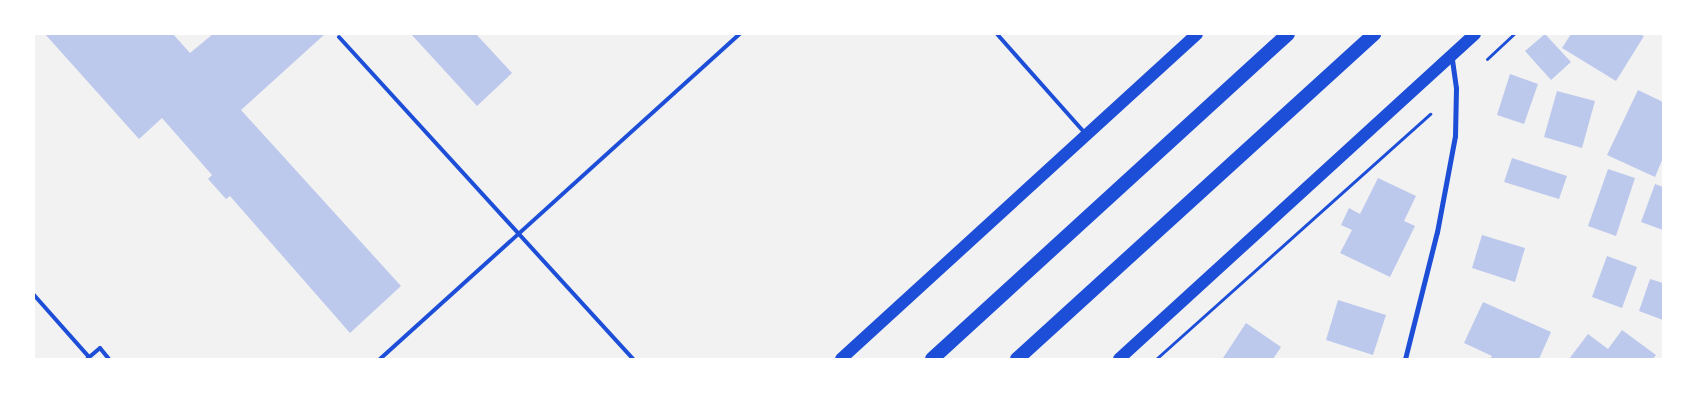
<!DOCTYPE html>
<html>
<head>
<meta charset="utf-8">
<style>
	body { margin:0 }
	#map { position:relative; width:1697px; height:393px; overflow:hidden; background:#f2f2f2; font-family:"Varela Round",sans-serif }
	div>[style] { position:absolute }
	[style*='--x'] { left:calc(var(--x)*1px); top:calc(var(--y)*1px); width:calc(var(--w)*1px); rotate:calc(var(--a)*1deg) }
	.building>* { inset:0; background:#bdc9ec }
	.path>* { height:3px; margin:-1.5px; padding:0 1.5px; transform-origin:1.5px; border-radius:1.5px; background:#1d4ed8 }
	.service>* { height:4px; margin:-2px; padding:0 2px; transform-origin:2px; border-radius:2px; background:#1d4ed8 }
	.minor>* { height:5px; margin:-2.5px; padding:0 2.5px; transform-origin:2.5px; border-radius:2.5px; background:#1d4ed8 }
	.primary>* { height:12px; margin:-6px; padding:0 6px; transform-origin:6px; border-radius:6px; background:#1d4ed8 }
	.trunk>* { height:14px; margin:-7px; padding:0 7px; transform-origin:7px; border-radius:7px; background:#1d4ed8 }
	span { translate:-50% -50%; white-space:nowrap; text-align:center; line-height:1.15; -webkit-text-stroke:4.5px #fff; paint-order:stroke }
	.frame { position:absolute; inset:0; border:35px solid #fff; pointer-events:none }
</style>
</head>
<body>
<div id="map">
	<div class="building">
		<div style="clip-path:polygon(45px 34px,173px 34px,190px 53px,213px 34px,325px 34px,241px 110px,401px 286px,350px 333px,230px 196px,226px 199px,208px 179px,212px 175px,162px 118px,139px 139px)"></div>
		<div style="clip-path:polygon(411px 34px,476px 34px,512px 73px,477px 106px)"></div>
		<div style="clip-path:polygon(1545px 34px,1571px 62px,1551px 80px,1525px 51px)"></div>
		<div style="clip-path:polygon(1571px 34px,1639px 34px,1644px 36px,1616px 81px,1562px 48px)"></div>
		<div style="clip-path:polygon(1510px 74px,1538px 84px,1524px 124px,1497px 115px)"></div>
		<div style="clip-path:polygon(1638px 90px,1663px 102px,1663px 158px,1655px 177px,1607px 155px)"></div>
		<div style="clip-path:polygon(1557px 91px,1595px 101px,1582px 148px,1544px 137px)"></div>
		<div style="clip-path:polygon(1512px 158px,1567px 176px,1559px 199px,1504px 182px)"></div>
		<div style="clip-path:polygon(1608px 169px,1635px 178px,1616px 236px,1588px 226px)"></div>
		<div style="clip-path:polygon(1378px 178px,1416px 196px,1404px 221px,1415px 226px,1390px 277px,1340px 253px,1352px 230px,1341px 225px,1349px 208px,1360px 214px)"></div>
		<div style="clip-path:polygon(1655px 184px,1663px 187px,1663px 230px,1641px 222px)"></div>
		<div style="clip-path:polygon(1482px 235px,1525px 248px,1515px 282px,1472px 268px)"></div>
		<div style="clip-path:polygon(1607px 256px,1637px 267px,1622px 308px,1592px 297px)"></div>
		<div style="clip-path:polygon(1650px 279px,1663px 283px,1663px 320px,1639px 311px)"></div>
		<div style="clip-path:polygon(1338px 300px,1386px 315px,1373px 355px,1326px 340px)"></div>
		<div style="clip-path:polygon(1483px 302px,1551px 332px,1539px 359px,1490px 359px,1492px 356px,1464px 343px)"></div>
		<div style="clip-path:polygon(1246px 323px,1281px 347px,1273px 359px,1223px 358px)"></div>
		<div style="clip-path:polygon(1622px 330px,1656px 355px,1653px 359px,1569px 359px,1588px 334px,1608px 349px)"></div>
	</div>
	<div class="path">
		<div style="--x:1487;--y:59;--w:37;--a:-43"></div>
		<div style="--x:1156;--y:359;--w:368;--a:-41.8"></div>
	</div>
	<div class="service">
		<div style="--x:997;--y:34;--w:132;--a:48.4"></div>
		<div style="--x:339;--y:37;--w:436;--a:47.6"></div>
		<div style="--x:34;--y:295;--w:83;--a:48.4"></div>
		<div style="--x:87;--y:359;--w:17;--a:-40"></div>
		<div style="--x:100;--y:348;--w:14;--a:51"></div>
		<div style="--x:380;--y:359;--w:485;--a:-42.1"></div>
	</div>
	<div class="minor">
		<div style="--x:1405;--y:359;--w:131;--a:-75.9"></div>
		<div style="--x:1437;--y:232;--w:98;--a:-79.4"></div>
		<div style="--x:1455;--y:136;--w:48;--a:-88.8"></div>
		<div style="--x:1456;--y:88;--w:30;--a:-98"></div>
	</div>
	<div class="primary">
		<div style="--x:841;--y:359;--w:482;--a:-42.4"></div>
		<div style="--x:1119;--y:359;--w:482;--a:-42.4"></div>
	</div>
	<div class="trunk">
		<div style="--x:932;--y:359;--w:482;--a:-42.4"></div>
		<div style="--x:1017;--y:359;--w:483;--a:-42.3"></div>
	</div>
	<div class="frame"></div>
</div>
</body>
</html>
